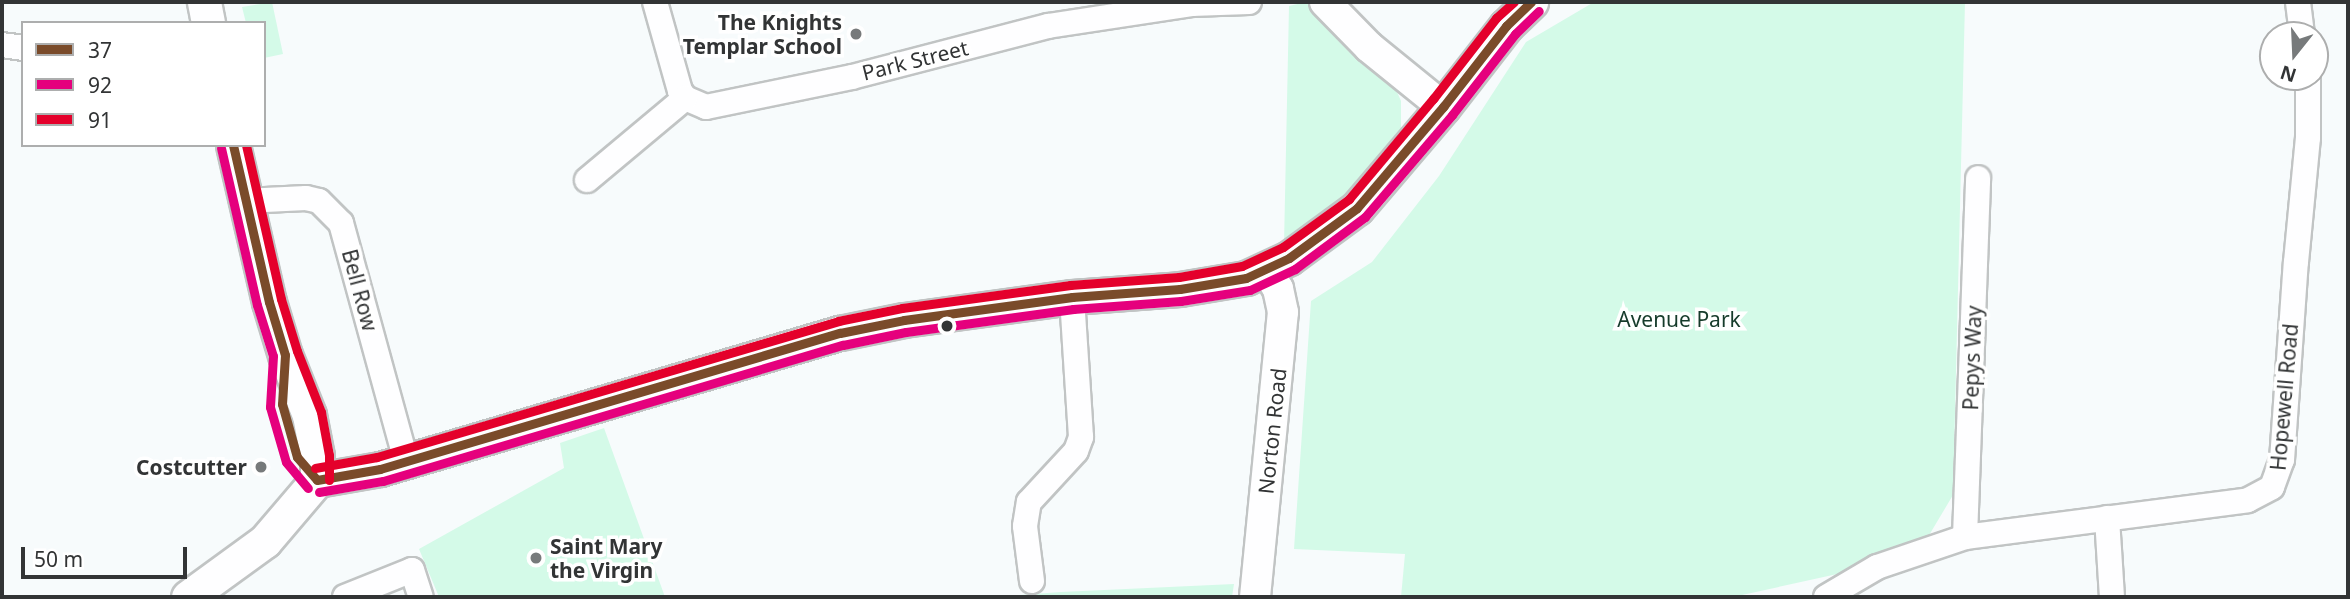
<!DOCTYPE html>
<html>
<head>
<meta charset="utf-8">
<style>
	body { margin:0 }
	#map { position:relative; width:2350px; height:599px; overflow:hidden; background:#f7fbfc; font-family:"Noto Sans",sans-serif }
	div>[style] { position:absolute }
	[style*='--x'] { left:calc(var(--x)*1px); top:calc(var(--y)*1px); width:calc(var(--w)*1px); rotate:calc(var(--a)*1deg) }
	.green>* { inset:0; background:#d4fae8 }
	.roads { filter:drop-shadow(2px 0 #c1c4c4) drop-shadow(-2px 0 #c1c4c4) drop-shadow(0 2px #c1c4c4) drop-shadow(0 -2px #c1c4c4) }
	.minor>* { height:24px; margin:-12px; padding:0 12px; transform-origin:12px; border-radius:12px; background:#fefeff }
	.tertiary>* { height:30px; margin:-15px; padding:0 15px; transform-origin:15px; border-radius:15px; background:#fefeff }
	.secondary>* { height:33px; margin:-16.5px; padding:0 16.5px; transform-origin:16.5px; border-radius:16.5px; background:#fefeff }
	.bus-1>* { height:9px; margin:-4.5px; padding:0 4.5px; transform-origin:4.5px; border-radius:4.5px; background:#7a4b2a }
	.bus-2>* { height:9px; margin:-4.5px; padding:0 4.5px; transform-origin:4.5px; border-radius:4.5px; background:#e5007d }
	.bus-3>* { height:9px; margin:-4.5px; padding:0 4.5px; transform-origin:4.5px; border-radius:4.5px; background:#e4002b }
	.dots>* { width:19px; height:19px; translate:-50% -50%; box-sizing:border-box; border:4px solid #fff; border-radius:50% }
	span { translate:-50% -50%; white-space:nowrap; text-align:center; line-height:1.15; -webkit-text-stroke:7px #fff; paint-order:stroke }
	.poi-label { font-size:21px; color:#323435; font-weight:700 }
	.right { translate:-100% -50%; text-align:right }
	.left { translate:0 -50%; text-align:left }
	.street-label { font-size:21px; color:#323435 }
	.park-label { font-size:21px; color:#163b2b }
	.frame { position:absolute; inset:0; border:4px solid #323435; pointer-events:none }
	.legend { position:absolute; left:21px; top:21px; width:245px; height:126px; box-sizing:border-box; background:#fff; border:2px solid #adaeae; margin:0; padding:9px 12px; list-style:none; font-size:21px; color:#323435 }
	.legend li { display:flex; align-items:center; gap:14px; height:35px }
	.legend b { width:35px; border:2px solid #adaeae }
	.north { position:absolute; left:2259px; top:21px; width:70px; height:70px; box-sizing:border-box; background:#fff; border:2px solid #adaeae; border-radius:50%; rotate:198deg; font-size:19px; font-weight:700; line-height:28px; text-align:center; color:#323435 }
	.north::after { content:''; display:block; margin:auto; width:24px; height:32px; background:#777a7b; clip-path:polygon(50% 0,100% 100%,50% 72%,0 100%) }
	.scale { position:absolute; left:21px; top:547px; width:166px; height:32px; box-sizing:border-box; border:4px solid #323435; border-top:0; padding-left:9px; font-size:21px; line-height:24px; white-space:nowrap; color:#323435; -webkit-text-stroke:5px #fff; paint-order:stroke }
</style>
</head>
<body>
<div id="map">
	<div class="green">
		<div style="clip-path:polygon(272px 2px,283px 54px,264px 58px,264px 23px,246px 23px,242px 7px)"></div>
		<div style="clip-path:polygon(1306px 2px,1344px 44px,1394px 85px,1401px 101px,1401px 133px,1364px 181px,1316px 224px,1284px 244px,1289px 6px)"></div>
		<div style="clip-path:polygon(1594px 2px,1965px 2px,1953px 495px,1928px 537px,1851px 571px,1733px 597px,1401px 597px,1405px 554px,1294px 549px,1311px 301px,1372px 262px,1439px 176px,1526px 42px)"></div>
		<div style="clip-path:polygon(604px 428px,665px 597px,439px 597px,419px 549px,564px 468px,560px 443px)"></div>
		<div style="clip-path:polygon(1234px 584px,1232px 597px,989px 597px,1061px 592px)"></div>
	</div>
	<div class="roads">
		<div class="minor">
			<div style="--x:655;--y:2;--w:92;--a:74.3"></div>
			<div style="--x:680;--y:91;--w:9;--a:54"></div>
			<div style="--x:685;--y:98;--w:23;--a:23"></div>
			<div style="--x:706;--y:107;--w:149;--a:-11.6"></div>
			<div style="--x:852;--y:77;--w:203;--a:-14.6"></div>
			<div style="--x:1048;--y:26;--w:145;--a:-8.7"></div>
			<div style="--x:1191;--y:4;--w:58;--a:-2"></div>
			<div style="--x:2298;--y:2;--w:33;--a:83"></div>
			<div style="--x:2;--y:45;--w:21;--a:8"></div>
			<div style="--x:587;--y:180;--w:128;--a:-39.9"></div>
			<div style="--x:244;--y:201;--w:62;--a:-2.8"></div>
			<div style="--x:306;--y:198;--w:13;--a:13"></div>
			<div style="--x:319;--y:201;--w:31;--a:45"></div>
			<div style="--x:341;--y:223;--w:246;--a:74.7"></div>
			<div style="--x:2107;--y:518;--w:79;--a:86.4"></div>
			<div style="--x:1965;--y:537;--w:359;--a:-87.9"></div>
			<div style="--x:1032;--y:581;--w:55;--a:-97.3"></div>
			<div style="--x:1025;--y:526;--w:24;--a:-81"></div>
			<div style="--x:1029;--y:502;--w:69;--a:-47.3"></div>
			<div style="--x:1076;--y:451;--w:15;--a:-70"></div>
			<div style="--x:1081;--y:437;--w:140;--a:-93.7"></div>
			<div style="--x:345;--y:597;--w:72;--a:-21.9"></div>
			<div style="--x:412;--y:570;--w:28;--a:72"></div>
			<div style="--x:1826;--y:597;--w:59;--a:-30.5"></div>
			<div style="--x:1877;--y:567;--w:93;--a:-18.8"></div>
			<div style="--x:1965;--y:537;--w:285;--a:-7.4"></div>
			<div style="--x:2248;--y:500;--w:27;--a:-28"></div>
			<div style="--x:2272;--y:487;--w:29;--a:-70"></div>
			<div style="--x:2282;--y:460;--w:198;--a:-86"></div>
			<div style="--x:2296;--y:262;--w:125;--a:-84.5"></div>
			<div style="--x:2308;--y:138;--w:61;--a:-90"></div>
		</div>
		<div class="tertiary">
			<div style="--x:1325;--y:2;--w:63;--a:45.6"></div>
			<div style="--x:1369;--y:47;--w:95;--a:39"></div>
			<div style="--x:1255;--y:597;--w:286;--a:-84.4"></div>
			<div style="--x:1283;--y:312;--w:24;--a:-102"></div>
			<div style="--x:1278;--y:289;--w:23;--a:-121"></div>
		</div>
		<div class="secondary">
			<div style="--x:204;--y:2;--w:21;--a:79"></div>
			<div style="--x:233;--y:145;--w:161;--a:77.1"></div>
			<div style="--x:269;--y:302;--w:55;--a:73.2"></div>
			<div style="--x:285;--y:355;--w:65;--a:68.2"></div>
			<div style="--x:309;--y:415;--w:42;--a:79"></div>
			<div style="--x:317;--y:456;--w:24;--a:90"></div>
			<div style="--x:317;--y:480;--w:64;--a:-9.9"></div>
			<div style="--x:380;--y:469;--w:480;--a:-16.5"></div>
			<div style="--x:840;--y:333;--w:65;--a:-11.5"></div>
			<div style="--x:904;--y:320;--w:170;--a:-7.8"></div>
			<div style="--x:1072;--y:297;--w:108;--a:-4.2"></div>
			<div style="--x:1180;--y:289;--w:67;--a:-9.5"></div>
			<div style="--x:1246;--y:278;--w:47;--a:-24.9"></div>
			<div style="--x:1289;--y:258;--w:84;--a:-36.3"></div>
			<div style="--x:1357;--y:208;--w:133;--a:-49.6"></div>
			<div style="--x:1443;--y:107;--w:103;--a:-52.1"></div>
			<div style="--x:1506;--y:26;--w:35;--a:-44"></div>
			<div style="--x:188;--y:597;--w:95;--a:-36"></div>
			<div style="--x:265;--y:541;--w:80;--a:-49.6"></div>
		</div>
	</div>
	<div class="bus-1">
		<div style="--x:233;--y:145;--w:161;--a:77.1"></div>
		<div style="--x:269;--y:302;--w:55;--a:73.2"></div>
		<div style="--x:285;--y:355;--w:49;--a:93.5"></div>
		<div style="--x:282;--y:404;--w:55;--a:74.2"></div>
		<div style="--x:297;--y:457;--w:30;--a:49"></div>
		<div style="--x:317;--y:480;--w:64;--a:-9.9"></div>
		<div style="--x:380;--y:469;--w:480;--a:-16.5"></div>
		<div style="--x:840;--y:333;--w:65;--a:-11.5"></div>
		<div style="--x:904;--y:320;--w:170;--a:-7.8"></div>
		<div style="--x:1072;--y:297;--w:108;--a:-4.2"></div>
		<div style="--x:1180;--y:289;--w:67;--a:-9.5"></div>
		<div style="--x:1246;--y:278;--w:47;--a:-24.9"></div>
		<div style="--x:1289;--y:258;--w:84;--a:-36.3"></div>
		<div style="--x:1357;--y:208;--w:133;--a:-49.6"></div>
		<div style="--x:1443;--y:107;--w:103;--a:-52.1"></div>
		<div style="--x:1506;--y:26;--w:35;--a:-44"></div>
	</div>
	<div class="bus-2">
		<div style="--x:221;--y:148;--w:161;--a:77.1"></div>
		<div style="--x:257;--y:305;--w:53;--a:72.6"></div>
		<div style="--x:273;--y:356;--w:51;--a:93.4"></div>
		<div style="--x:270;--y:407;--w:57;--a:73.8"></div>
		<div style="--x:286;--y:462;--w:34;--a:50"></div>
		<div style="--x:319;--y:492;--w:65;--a:-9.8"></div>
		<div style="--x:383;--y:481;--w:480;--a:-16.5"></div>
		<div style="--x:843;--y:345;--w:64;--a:-11.7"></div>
		<div style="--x:906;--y:332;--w:169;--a:-7.8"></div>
		<div style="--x:1073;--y:309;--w:108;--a:-4.2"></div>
		<div style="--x:1181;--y:301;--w:70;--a:-9.1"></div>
		<div style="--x:1250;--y:290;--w:50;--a:-25"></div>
		<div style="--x:1295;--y:269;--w:87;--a:-36.6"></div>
		<div style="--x:1365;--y:217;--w:134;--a:-49.5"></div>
		<div style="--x:1452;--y:115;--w:103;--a:-52.1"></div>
		<div style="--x:1515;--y:34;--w:33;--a:-44"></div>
	</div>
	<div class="bus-3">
		<div style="--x:246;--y:145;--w:158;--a:77.2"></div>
		<div style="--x:281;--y:299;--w:54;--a:72.9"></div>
		<div style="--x:297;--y:351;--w:66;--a:68.5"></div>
		<div style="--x:321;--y:412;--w:44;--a:79.5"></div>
		<div style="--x:329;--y:455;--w:25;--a:90"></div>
		<div style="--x:315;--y:468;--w:63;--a:-10.1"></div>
		<div style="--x:377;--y:457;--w:481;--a:-16.4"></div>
		<div style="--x:838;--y:321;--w:65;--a:-11.5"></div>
		<div style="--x:902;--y:308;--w:170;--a:-7.8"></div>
		<div style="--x:1070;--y:285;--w:109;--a:-4.2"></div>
		<div style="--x:1179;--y:277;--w:64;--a:-9.9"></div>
		<div style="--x:1242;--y:266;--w:45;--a:-24.9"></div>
		<div style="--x:1283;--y:247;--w:82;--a:-36"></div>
		<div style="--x:1349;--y:199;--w:131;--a:-50"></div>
		<div style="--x:1433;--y:99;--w:103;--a:-52.1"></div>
		<div style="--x:1496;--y:18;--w:24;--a:-42"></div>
	</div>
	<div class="dots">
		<div style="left:856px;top:34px;background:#777a7b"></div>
		<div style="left:947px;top:326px;background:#323435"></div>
		<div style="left:261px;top:467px;background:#777a7b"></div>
		<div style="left:536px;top:558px;background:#777a7b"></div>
	</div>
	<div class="poi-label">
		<span class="right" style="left:842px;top:34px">The Knights<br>Templar School</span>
		<span class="right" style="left:247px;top:467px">Costcutter</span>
		<span class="left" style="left:550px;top:558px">Saint Mary<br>the Virgin</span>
	</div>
	<div class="street-label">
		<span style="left:915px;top:60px;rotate:-14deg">Park Street</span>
		<span style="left:360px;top:290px;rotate:75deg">Bell Row</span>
		<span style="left:1972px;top:358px;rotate:-88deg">Pepys Way</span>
		<span style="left:2284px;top:397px;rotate:-85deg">Hopewell Road</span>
		<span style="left:1272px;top:431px;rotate:-84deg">Norton Road</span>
	</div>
	<div class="park-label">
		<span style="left:1679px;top:319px">Avenue Park</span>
	</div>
	<div class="frame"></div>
	<ul class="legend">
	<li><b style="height:9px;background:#7a4b2a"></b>37</li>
	<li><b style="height:9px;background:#e5007d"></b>92</li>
	<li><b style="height:9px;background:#e4002b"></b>91</li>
	</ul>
	<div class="north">N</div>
	<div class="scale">50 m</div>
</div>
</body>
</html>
